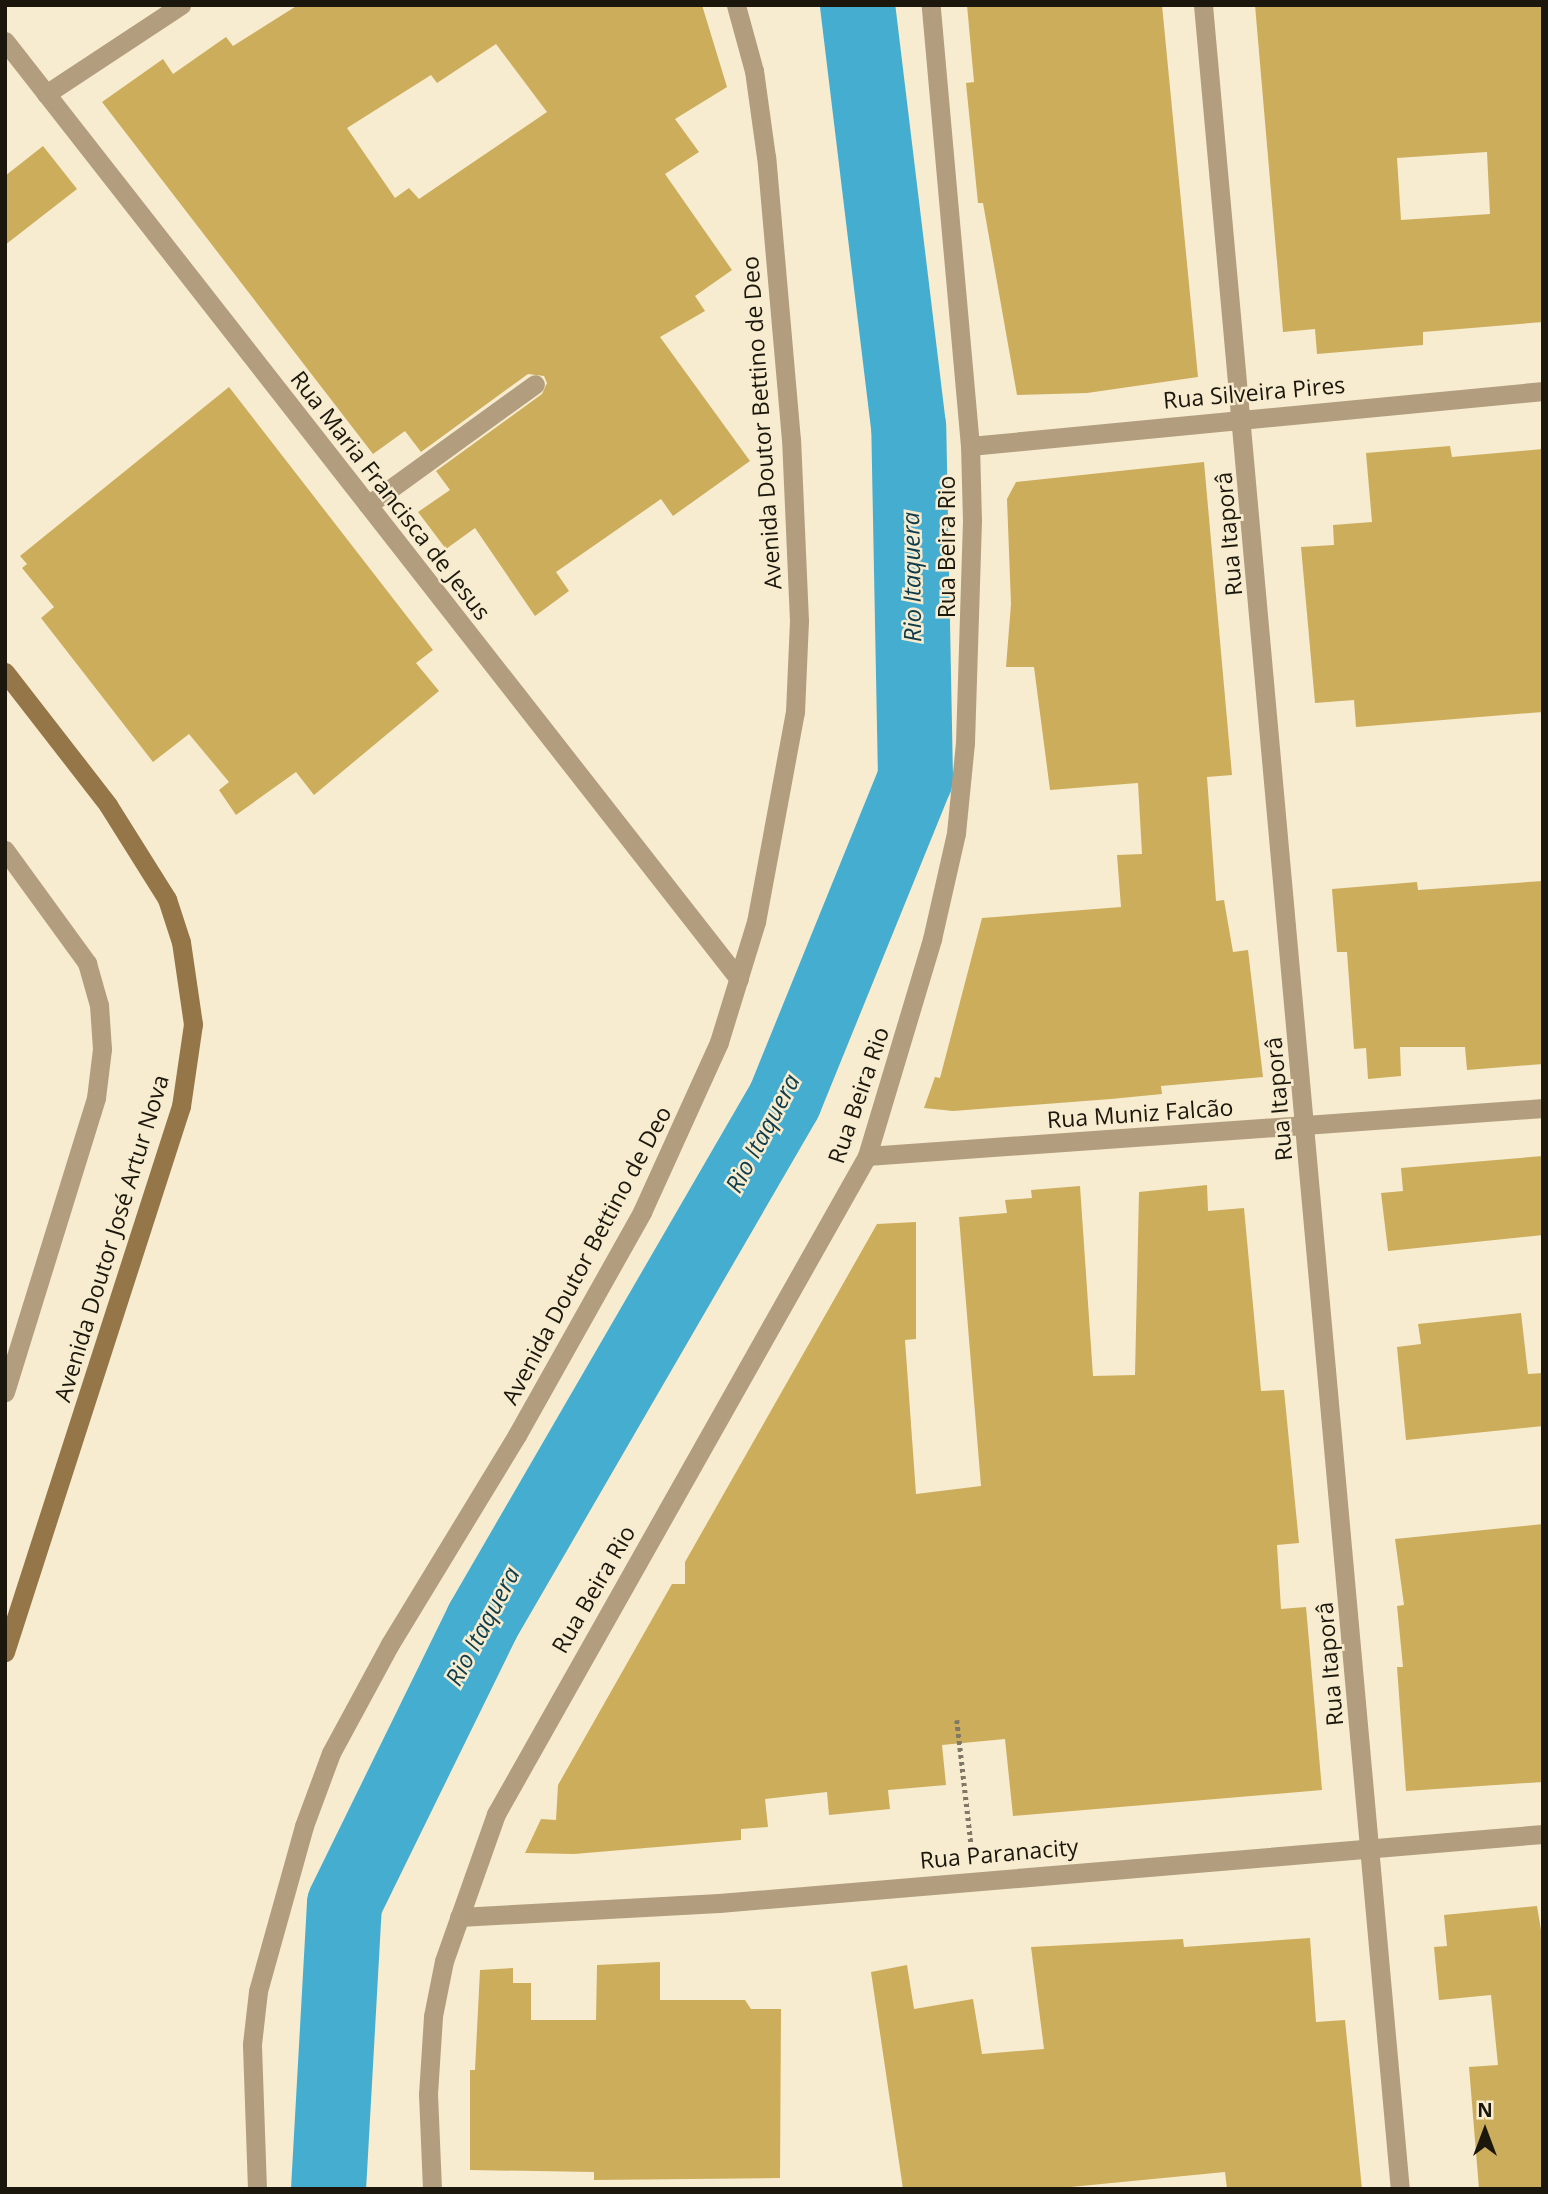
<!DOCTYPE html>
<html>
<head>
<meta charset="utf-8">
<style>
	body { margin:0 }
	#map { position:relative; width:1548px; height:2194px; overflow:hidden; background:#f7eccf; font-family:"Open Sans",sans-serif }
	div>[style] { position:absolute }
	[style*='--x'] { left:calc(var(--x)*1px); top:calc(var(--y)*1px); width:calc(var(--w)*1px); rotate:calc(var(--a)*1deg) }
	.river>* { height:75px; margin:-37.5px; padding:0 37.5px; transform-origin:37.5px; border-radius:37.5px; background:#45adcf }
	.building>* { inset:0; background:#ccad5c }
	.path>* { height:4.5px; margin-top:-2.25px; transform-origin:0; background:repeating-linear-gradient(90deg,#7f7865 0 3.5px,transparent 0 7px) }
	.service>* { height:19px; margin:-9.5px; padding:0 9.5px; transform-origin:9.5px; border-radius:9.5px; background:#b29d7f }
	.minor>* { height:19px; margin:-9.5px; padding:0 9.5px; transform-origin:9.5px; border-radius:9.5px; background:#b29d7f }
	.secondary>* { height:19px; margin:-9.5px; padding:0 9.5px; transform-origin:9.5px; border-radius:9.5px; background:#957649 }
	span { translate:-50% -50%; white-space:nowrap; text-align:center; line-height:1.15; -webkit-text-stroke:5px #f7eccf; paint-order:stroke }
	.street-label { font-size:23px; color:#1b170c }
	.water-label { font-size:24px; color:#0e3c4b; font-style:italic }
	.frame { position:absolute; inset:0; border:7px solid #1b170c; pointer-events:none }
	.north { position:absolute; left:1450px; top:2096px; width:70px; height:70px; -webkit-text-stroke:5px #f7eccf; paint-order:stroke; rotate:0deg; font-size:19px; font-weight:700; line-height:28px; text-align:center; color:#1b170c }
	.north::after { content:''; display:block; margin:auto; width:24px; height:32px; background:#1b170c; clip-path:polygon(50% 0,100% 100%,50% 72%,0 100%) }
</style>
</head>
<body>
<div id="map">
	<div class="river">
		<div style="--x:328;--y:2189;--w:286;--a:-86.8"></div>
		<div style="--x:344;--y:1903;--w:314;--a:-63.9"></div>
		<div style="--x:482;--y:1621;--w:602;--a:-59.9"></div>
		<div style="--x:784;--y:1100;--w:348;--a:-67.9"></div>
		<div style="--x:915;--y:778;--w:352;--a:-91.1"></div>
		<div style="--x:908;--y:426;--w:424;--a:-96.9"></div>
	</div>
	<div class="building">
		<div style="clip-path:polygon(evenodd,298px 5px,702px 5px,727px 87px,675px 119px,699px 152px,665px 174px,732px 270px,695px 296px,705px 311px,660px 337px,750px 461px,673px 516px,661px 499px,556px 572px,569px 591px,535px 616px,475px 528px,446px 549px,418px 512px,450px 490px,436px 471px,542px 394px,547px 383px,544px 376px,528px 374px,421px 452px,405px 431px,373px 454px,102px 102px,163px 59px,173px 74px,226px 37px,233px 46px,298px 5px,496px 44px,547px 112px,419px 199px,409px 188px,395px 198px,347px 128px,431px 75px,437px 83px,496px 44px)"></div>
		<div style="clip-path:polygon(967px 5px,1162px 5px,1198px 377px,1087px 393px,1017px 395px,983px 203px,978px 203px,966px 83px,974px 82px)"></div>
		<div style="clip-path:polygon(evenodd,1255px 5px,1543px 5px,1543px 322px,1423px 332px,1423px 345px,1317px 354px,1315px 329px,1283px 332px,1255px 5px,1487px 152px,1490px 214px,1401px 220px,1397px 158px,1487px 152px)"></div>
		<div style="clip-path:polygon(43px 146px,77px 189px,5px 245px,5px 176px)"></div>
		<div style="clip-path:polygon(229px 387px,433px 650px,416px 663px,439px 691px,314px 795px,296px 772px,236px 815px,219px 790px,229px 782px,189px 734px,153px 762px,41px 618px,54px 607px,22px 568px,27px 564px,20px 556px)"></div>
		<div style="clip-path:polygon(1450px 446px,1452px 457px,1543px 449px,1543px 712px,1356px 727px,1354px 700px,1315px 703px,1301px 547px,1334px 545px,1333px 525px,1372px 522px,1366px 453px)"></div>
		<div style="clip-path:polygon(1204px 462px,1232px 775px,1207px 777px,1216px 901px,1224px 900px,1233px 952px,1248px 950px,1263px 1077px,1161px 1086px,1162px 1094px,1111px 1099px,953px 1111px,924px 1108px,935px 1077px,940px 1078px,982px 918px,1121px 907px,1117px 855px,1142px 854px,1138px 783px,1050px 790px,1034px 667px,1006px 667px,1011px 604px,1007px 499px,1016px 482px)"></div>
		<div style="clip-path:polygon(1543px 881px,1543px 1064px,1467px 1070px,1465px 1047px,1400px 1047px,1401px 1076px,1368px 1079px,1366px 1048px,1354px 1049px,1347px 952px,1337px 952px,1332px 889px,1417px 882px,1418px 890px)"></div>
		<div style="clip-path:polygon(1543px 1156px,1543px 1235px,1388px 1251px,1381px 1193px,1403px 1191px,1401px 1168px)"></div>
		<div style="clip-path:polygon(1207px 1185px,1208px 1211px,1244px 1208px,1261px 1391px,1284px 1390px,1299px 1543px,1277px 1545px,1281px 1609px,1306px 1607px,1322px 1790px,1013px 1816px,1005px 1739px,942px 1745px,946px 1785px,888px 1790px,890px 1809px,829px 1815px,827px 1792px,765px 1799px,768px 1827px,741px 1829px,741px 1840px,574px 1854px,525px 1853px,541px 1819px,556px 1820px,558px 1785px,672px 1584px,685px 1584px,685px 1562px,877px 1224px,916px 1222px,916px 1339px,905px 1340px,916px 1494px,981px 1486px,959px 1217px,1007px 1213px,1005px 1200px,1032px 1198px,1031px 1190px,1080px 1186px,1093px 1376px,1135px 1375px,1139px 1192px)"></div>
		<div style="clip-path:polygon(1521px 1313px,1528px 1374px,1543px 1373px,1543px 1426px,1406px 1440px,1397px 1347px,1421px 1344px,1418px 1324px)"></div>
		<div style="clip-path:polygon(1543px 1524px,1543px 1782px,1406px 1791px,1397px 1667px,1403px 1667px,1397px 1606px,1404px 1605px,1395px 1539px)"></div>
		<div style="clip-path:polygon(1537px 1906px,1543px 1942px,1543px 2189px,1479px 2189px,1469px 2067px,1498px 2065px,1491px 1995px,1439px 2000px,1434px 1947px,1447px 1946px,1444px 1915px)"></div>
		<div style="clip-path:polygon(1310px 1938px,1316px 2022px,1345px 2020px,1362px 2189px,1227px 2189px,1225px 2172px,1050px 2189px,903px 2189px,871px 1972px,907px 1965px,914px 2009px,973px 1999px,982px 2054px,1044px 2049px,1031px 1947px,1183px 1939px,1184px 1947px)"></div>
		<div style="clip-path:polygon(660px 1962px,660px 2000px,745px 2000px,751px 2009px,781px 2009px,780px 2178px,594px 2180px,594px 2172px,470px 2170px,470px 2070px,475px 2070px,480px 1970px,513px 1968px,513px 1983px,531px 1983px,531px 2020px,596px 2020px,597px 1965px)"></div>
	</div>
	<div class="path">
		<div style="--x:957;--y:1720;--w:132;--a:83.5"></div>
	</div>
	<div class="service">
		<div style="--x:368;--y:505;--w:206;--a:-35.9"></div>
		<div style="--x:5;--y:850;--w:140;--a:54"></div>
		<div style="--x:87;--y:963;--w:44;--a:74.1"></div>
		<div style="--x:99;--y:1005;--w:44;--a:86.1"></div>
		<div style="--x:102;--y:1049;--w:49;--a:97"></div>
		<div style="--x:96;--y:1098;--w:308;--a:107.2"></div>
	</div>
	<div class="minor">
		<div style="--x:1203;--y:5;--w:2193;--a:84.85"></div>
		<div style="--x:5;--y:41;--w:1191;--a:51.96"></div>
		<div style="--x:46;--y:94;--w:162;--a:-33.4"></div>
		<div style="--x:970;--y:446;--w:576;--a:-5.48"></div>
		<div style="--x:867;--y:1156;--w:678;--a:-4.06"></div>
		<div style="--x:459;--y:1917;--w:260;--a:-3.1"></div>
		<div style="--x:719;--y:1903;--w:827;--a:-4.79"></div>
		<div style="--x:257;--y:2189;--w:145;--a:-92"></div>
		<div style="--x:252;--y:2044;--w:53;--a:-83.5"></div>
		<div style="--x:258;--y:1991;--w:171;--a:-74.4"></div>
		<div style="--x:304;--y:1826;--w:78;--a:-69.7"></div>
		<div style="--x:331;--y:1753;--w:124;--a:-61.6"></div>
		<div style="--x:390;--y:1644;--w:245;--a:-58.7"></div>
		<div style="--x:517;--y:1435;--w:256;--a:-60.7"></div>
		<div style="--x:642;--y:1212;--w:187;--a:-65.6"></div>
		<div style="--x:719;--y:1042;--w:126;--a:-72.9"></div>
		<div style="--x:756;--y:922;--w:214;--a:-79.5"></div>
		<div style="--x:795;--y:712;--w:91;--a:-87.5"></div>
		<div style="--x:799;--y:621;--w:181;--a:-92.5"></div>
		<div style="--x:791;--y:440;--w:284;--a:-95"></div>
		<div style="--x:766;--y:157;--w:87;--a:-97.9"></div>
		<div style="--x:754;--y:71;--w:68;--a:-105.3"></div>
		<div style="--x:432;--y:2189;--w:95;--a:-92.4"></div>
		<div style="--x:428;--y:2094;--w:78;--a:-86.3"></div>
		<div style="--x:433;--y:2016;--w:56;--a:-78.7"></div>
		<div style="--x:444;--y:1961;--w:156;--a:-70.5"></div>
		<div style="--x:496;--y:1814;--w:755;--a:-60.58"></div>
		<div style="--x:867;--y:1156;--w:227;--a:-73.3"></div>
		<div style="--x:932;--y:939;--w:109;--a:-77.2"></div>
		<div style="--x:956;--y:833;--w:90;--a:-84.3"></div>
		<div style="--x:965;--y:743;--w:222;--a:-88.2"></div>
		<div style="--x:972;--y:521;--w:75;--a:-91.5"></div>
		<div style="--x:970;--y:446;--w:443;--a:-95.1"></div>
	</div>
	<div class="secondary">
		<div style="--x:5;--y:672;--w:168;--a:52.2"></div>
		<div style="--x:108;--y:805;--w:111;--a:57.9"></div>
		<div style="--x:167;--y:899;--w:45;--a:72"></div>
		<div style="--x:181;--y:942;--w:83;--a:81.7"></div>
		<div style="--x:193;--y:1024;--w:83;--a:98.3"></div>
		<div style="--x:181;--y:1106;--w:574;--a:107.87"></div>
	</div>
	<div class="street-label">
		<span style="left:1254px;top:392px;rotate:-5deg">Rua Silveira Pires</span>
		<span style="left:761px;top:423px;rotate:-94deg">Avenida Doutor Bettino de Deo</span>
		<span style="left:391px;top:495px;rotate:52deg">Rua Maria Francisca de Jesus</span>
		<span style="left:1228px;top:534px;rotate:-95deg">Rua Itaporâ</span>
		<span style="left:946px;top:547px;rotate:-90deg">Rua Beira Rio</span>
		<span style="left:858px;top:1095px;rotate:-71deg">Rua Beira Rio</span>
		<span style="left:1278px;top:1099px;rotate:-95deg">Rua Itaporâ</span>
		<span style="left:1140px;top:1113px;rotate:-4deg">Rua Muniz Falcão</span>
		<span style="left:111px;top:1238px;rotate:-73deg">Avenida Doutor José Artur Nova</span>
		<span style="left:586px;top:1255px;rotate:-62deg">Avenida Doutor Bettino de Deo</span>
		<span style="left:593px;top:1589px;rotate:-60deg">Rua Beira Rio</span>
		<span style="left:1329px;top:1664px;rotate:-95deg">Rua Itaporâ</span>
		<span style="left:999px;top:1853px;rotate:-5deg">Rua Paranacity</span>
	</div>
	<div class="water-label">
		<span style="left:911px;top:577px;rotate:-91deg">Rio Itaquera</span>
		<span style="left:762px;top:1133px;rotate:-62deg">Rio Itaquera</span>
		<span style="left:482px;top:1626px;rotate:-62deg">Rio Itaquera</span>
	</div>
	<div class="frame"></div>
	<div class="north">N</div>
</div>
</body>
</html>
